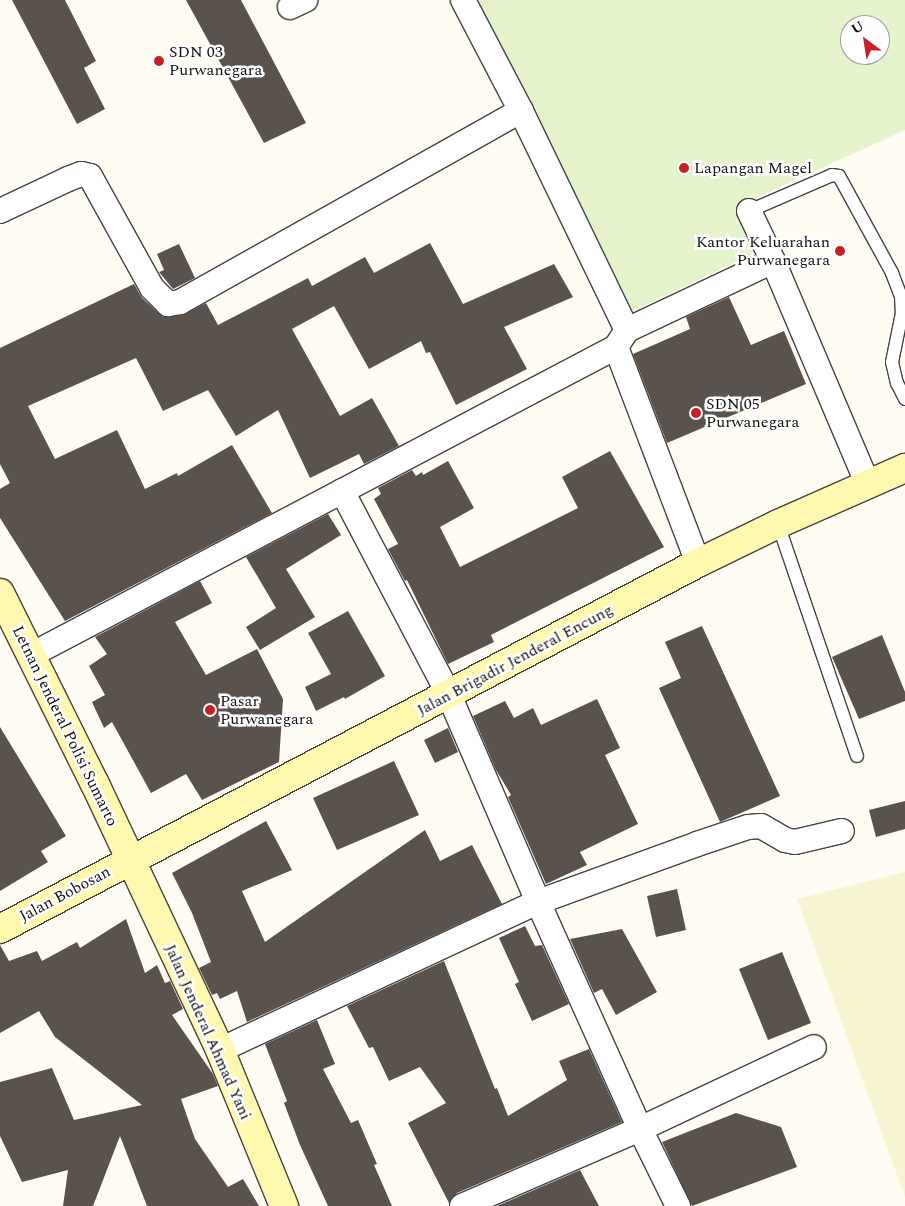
<!DOCTYPE html>
<html>
<head>
<meta charset="utf-8">
<style>
	body { margin:0 }
	#map { position:relative; width:905px; height:1206px; overflow:hidden; background:#fffdf3; font-family:Spectral,serif }
	div>[style] { position:absolute }
	[style*='--x'] { left:calc(var(--x)*1px); top:calc(var(--y)*1px); width:calc(var(--w)*1px); rotate:calc(var(--a)*1deg) }
	.farmland>* { inset:0; background:#f7f5d1 }
	.pitch>* { inset:0; background:#e5f3cc }
	.building>* { inset:0; background:#5a524c }
	.roads { filter:drop-shadow(1px 0 #434343) drop-shadow(-1px 0 #434343) drop-shadow(0 1px #434343) drop-shadow(0 -1px #434343) }
	.lane>* { height:12px; margin:-6px; padding:0 6px; transform-origin:6px; border-radius:6px; background:#fff }
	.street>* { height:24px; margin:-12px; padding:0 12px; transform-origin:12px; border-radius:12px; background:#fff }
	.secondary>* { height:28px; margin:-14px; padding:0 14px; transform-origin:14px; border-radius:14px; background:#fff8ae }
	.dots>* { width:14px; height:14px; translate:-50% -50%; box-sizing:border-box; border:2px solid #fff; border-radius:50% }
	span { translate:-50% -50%; white-space:nowrap; text-align:center; line-height:1.15; -webkit-text-stroke:5px #fff; paint-order:stroke }
	.poi-label { font-size:16px; color:#101010 }
	.left { translate:0 -50%; text-align:left }
	.right { translate:-100% -50%; text-align:right }
	.street-label { font-size:16px; color:#101010 }
	.north { position:absolute; left:840px; top:15px; width:50px; height:50px; box-sizing:border-box; background:#fff; border:1px solid #9f9f9f; border-radius:50%; rotate:329deg; font-size:14px; font-weight:700; line-height:20px; text-align:center; color:#101010 }
	.north::after { content:''; display:block; margin:auto; width:18px; height:22px; background:#ca1f22; clip-path:polygon(50% 0,100% 100%,50% 72%,0 100%) }
</style>
</head>
<body>
<div id="map">
	<div class="farmland">
		<div style="clip-path:polygon(905px 872px,905px 1197px,797px 899px)"></div>
	</div>
	<div class="pitch">
		<div style="clip-path:polygon(evenodd,472px 0,905px 0,905px 130px,738px 206px,757px 252px,624px 315px,472px 0,850px 25px,880px 25px,880px 55px,850px 55px,850px 25px)"></div>
	</div>
	<div class="building">
		<div style="clip-path:polygon(12px 0,65px 0,96px 61px,84px 68px,105px 109px,77px 124px)"></div>
		<div style="clip-path:polygon(186px 0,241px 0,306px 123px,264px 143px)"></div>
		<div style="clip-path:polygon(430px 243px,463px 304px,554px 264px,573px 297px,504px 327px,527px 369px,456px 405px,430px 352px,426px 353px,421px 341px,369px 369px,334px 306px,292px 329px,340px 416px,372px 398px,399px 446px,364px 464px,359px 454px,310px 478px,278px 410px,236px 436px,208px 390px,163px 411px,136px 358px,28px 406px,55px 459px,117px 430px,145px 489px,177px 473px,178px 476px,232px 445px,272px 513px,65px 621px,0 518px,0 489px,10px 483px,0 464px,0 348px,134px 284px,142px 298px,163px 317px,183px 315px,206px 303px,218px 325px,308px 278px,312px 286px,365px 257px,374px 273px)"></div>
		<div style="clip-path:polygon(179px 244px,195px 278px,173px 289px,159px 272px,164px 270px,157px 254px)"></div>
		<div style="clip-path:polygon(729px 297px,751px 345px,784px 331px,806px 384px,667px 443px,633px 354px,690px 329px,686px 317px)"></div>
		<div style="clip-path:polygon(610px 451px,664px 547px,491px 635px,494px 642px,448px 664px,407px 580px,405px 581px,388px 549px,398px 544px,374px 499px,381px 494px,378px 488px,412px 470px,416px 476px,422px 472px,423px 475px,448px 461px,474px 508px,440px 527px,460px 567px,578px 508px,562px 477px)"></div>
		<div style="clip-path:polygon(328px 514px,341px 535px,286px 569px,315px 617px,260px 650px,246px 627px,276px 608px,246px 557px)"></div>
		<div style="clip-path:polygon(200px 581px,212px 603px,175px 622px,206px 675px,257px 649px,283px 699px,279px 762px,202px 800px,186px 774px,151px 793px,112px 722px,104px 728px,92px 702px,105px 695px,89px 666px,107px 654px,95px 637px)"></div>
		<div style="clip-path:polygon(348px 611px,385px 676px,345px 699px,344px 697px,316px 711px,305px 687px,331px 674px,308px 633px)"></div>
		<div style="clip-path:polygon(702px 626px,780px 796px,720px 822px,659px 688px,681px 678px,665px 642px)"></div>
		<div style="clip-path:polygon(882px 635px,905px 692px,905px 701px,859px 719px,832px 657px)"></div>
		<div style="clip-path:polygon(597px 699px,620px 748px,605px 755px,638px 824px,580px 852px,587px 865px,546px 884px,508px 797px,511px 795px,496px 770px,473px 716px,505px 701px,514px 718px,533px 708px,541px 725px)"></div>
		<div style="clip-path:polygon(0 727px,66px 836px,41px 851px,48px 862px,0 891px)"></div>
		<div style="clip-path:polygon(448px 728px,458px 752px,435px 763px,424px 740px)"></div>
		<div style="clip-path:polygon(394px 761px,419px 815px,337px 850px,313px 798px)"></div>
		<div style="clip-path:polygon(905px 801px,905px 829px,876px 837px,869px 810px)"></div>
		<div style="clip-path:polygon(266px 821px,292px 870px,242px 891px,265px 942px,425px 830px,440px 861px,472px 845px,502px 904px,247px 1022px,237px 991px,220px 999px,217px 993px,212px 995px,199px 968px,211px 962px,192px 913px,172px 873px)"></div>
		<div style="clip-path:polygon(677px 889px,686px 930px,656px 937px,647px 896px)"></div>
		<div style="clip-path:polygon(126px 919px,145px 973px,157px 965px,165px 983px,170px 981px,183px 1009px,172px 1015px,213px 1074px,218px 1086px,181px 1099px,195px 1139px,228px 1187px,243px 1179px,259px 1206px,147px 1206px,120px 1136px,93px 1206px,63px 1206px,68px 1170px,22px 1182px,0 1136px,0 1082px,52px 1068px,74px 1120px,142px 1105px,55px 1037px,39px 1011px,0 1033px,0 945px,9px 961px,37px 951px,42px 961px,77px 942px,80px 948px)"></div>
		<div style="clip-path:polygon(525px 926px,535px 946px,542px 945px,569px 1004px,532px 1021px,515px 984px,519px 982px,499px 938px)"></div>
		<div style="clip-path:polygon(622px 929px,657px 992px,616px 1015px,602px 989px,594px 993px,570px 939px)"></div>
		<div style="clip-path:polygon(782px 952px,811px 1023px,768px 1040px,739px 969px)"></div>
		<div style="clip-path:polygon(444px 961px,495px 1089px,497px 1088px,508px 1116px,567px 1080px,559px 1061px,589px 1049px,622px 1122px,457px 1193px,449px 1203px,408px 1123px,446px 1103px,420px 1067px,389px 1081px,373px 1047px,369px 1048px,347px 1006px)"></div>
		<div style="clip-path:polygon(317px 1020px,335px 1064px,323px 1069px,351px 1123px,358px 1120px,377px 1164px,374px 1165px,392px 1206px,328px 1206px,300px 1145px,284px 1103px,287px 1101px,265px 1044px)"></div>
		<div style="clip-path:polygon(736px 1113px,781px 1127px,797px 1167px,692px 1206px,662px 1142px)"></div>
		<div style="clip-path:polygon(580px 1170px,599px 1206px,497px 1206px)"></div>
	</div>
	<div class="roads">
		<div class="lane">
			<div style="--x:749;--y:211;--w:90;--a:-23.4"></div>
			<div style="--x:832;--y:175;--w:7;--a:8"></div>
			<div style="--x:839;--y:176;--w:111;--a:61.3"></div>
			<div style="--x:892;--y:273;--w:25;--a:69"></div>
			<div style="--x:901;--y:296;--w:17;--a:87"></div>
			<div style="--x:902;--y:313;--w:50;--a:101.5"></div>
			<div style="--x:892;--y:362;--w:22;--a:77"></div>
			<div style="--x:897;--y:383;--w:18;--a:63"></div>
			<div style="--x:778;--y:524;--w:245;--a:71.2"></div>
		</div>
		<div class="street">
			<div style="--x:463;--y:0;--w:125;--a:62.4"></div>
			<div style="--x:521;--y:111;--w:243;--a:64.2"></div>
			<div style="--x:627;--y:330;--w:20;--a:123"></div>
			<div style="--x:616;--y:347;--w:231;--a:69.2"></div>
			<div style="--x:290;--y:7;--w:17;--a:-25"></div>
			<div style="--x:0;--y:211;--w:75;--a:-25.2"></div>
			<div style="--x:68;--y:179;--w:14;--a:-21"></div>
			<div style="--x:81;--y:174;--w:9;--a:13"></div>
			<div style="--x:90;--y:176;--w:128;--a:61"></div>
			<div style="--x:152;--y:288;--w:23;--a:45"></div>
			<div style="--x:168;--y:304;--w:12;--a:-9"></div>
			<div style="--x:180;--y:302;--w:391;--a:-29.3"></div>
			<div style="--x:749;--y:211;--w:55;--a:64.4"></div>
			<div style="--x:627;--y:330;--w:161;--a:-25.3"></div>
			<div style="--x:773;--y:261;--w:243;--a:67"></div>
			<div style="--x:342;--y:491;--w:230;--a:62.3"></div>
			<div style="--x:449;--y:695;--w:225;--a:66.7"></div>
			<div style="--x:538;--y:902;--w:249;--a:65.8"></div>
			<div style="--x:640;--y:1129;--w:86;--a:63.7"></div>
			<div style="--x:31;--y:655;--w:661;--a:-27.77"></div>
			<div style="--x:220;--y:1050;--w:351;--a:-25"></div>
			<div style="--x:538;--y:902;--w:169;--a:-20"></div>
			<div style="--x:697;--y:844;--w:54;--a:-18.4"></div>
			<div style="--x:748;--y:827;--w:13;--a:-4"></div>
			<div style="--x:761;--y:826;--w:28;--a:30"></div>
			<div style="--x:785;--y:840;--w:10;--a:11"></div>
			<div style="--x:795;--y:842;--w:48;--a:-13.2"></div>
			<div style="--x:462;--y:1206;--w:194;--a:-23.4"></div>
			<div style="--x:640;--y:1129;--w:192;--a:-25.2"></div>
		</div>
		<div class="secondary">
			<div style="--x:0;--y:593;--w:213;--a:63.6"></div>
			<div style="--x:95;--y:784;--w:294;--a:64.8"></div>
			<div style="--x:220;--y:1050;--w:169;--a:67.7"></div>
			<div style="--x:0;--y:929;--w:788;--a:-27.67"></div>
			<div style="--x:698;--y:563;--w:89;--a:-26"></div>
			<div style="--x:778;--y:524;--w:139;--a:-23.8"></div>
		</div>
	</div>
	<div class="dots">
		<div style="left:159px;top:61px;background:#ca1f22"></div>
		<div style="left:684px;top:168px;background:#ca1f22"></div>
		<div style="left:840px;top:251px;background:#ca1f22"></div>
		<div style="left:696px;top:413px;background:#ca1f22"></div>
		<div style="left:210px;top:710px;background:#ca1f22"></div>
	</div>
	<div class="poi-label">
		<span class="left" style="left:169px;top:61px">SDN 03<br>Purwanegara</span>
		<span class="left" style="left:694px;top:168px">Lapangan Magel</span>
		<span class="right" style="left:830px;top:251px">Kantor Keluarahan<br>Purwanegara</span>
		<span class="left" style="left:706px;top:413px">SDN 05<br>Purwanegara</span>
		<span class="left" style="left:220px;top:710px">Pasar<br>Purwanegara</span>
	</div>
	<div class="street-label">
		<span style="left:515px;top:660px;rotate:-28deg">Jalan Brigadir Jenderal Encung</span>
		<span style="left:65px;top:726px;rotate:64deg">Letnan Jenderal Polisi Sumarto</span>
		<span style="left:65px;top:894px;rotate:-28deg">Jalan Bobosan</span>
		<span style="left:208px;top:1032px;rotate:66deg">Jalan Jenderal Ahmad Yani</span>
	</div>
	<div class="north">U</div>
</div>
</body>
</html>
